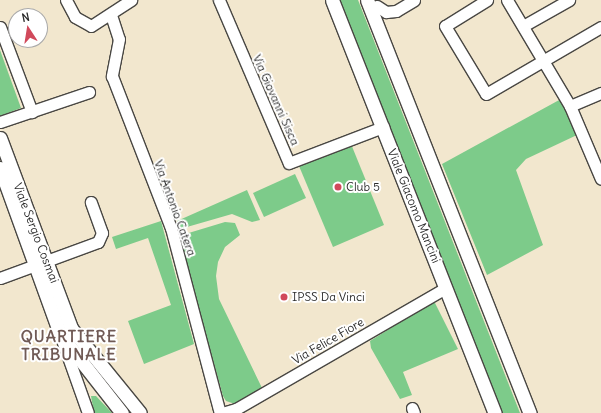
<!DOCTYPE html>
<html>
<head>
<meta charset="utf-8">
<style>
	body { margin:0 }
	#map { position:relative; width:601px; height:413px; overflow:hidden; background:#f2e7ce; font-family:Delius,sans-serif }
	div>[style] { position:absolute }
	[style*='--x'] { left:calc(var(--x)*1px); top:calc(var(--y)*1px); width:calc(var(--w)*1px); rotate:calc(var(--a)*1deg) }
	.green>* { inset:0; background:#7dcb8a }
	.roads { filter:drop-shadow(1px 0 #494743) drop-shadow(-1px 0 #494743) drop-shadow(0 1px #494743) drop-shadow(0 -1px #494743) }
	.minor>* { height:11px; margin:-5.5px; padding:0 5.5px; transform-origin:5.5px; border-radius:5.5px; background:#fff }
	.tertiary>* { height:13px; margin:-6.5px; padding:0 6.5px; transform-origin:6.5px; border-radius:6.5px; background:#fff }
	.dots>* { width:11px; height:11px; translate:-50% -50%; box-sizing:border-box; border:2px solid #fff; border-radius:50% }
	span { translate:-50% -50%; white-space:nowrap; text-align:center; line-height:1.15; -webkit-text-stroke:4px #fff; paint-order:stroke }
	.street-label { font-size:12px; color:#2b2b2b }
	.poi-label { font-size:12px; color:#2b2b2b }
	.left { translate:0 -50%; text-align:left }
	.district-label { font-size:16px; color:#705a55; font-weight:700; letter-spacing:1px }
	.north { position:absolute; left:8px; top:8px; width:40px; height:40px; box-sizing:border-box; background:#fff; border:1px solid #aaa; border-radius:50%; rotate:348deg; font-size:11px; font-weight:700; line-height:16px; text-align:center; color:#2b2b2b }
	.north::after { content:''; display:block; margin:auto; width:14px; height:18px; background:#d1495b; clip-path:polygon(50% 0,100% 100%,50% 72%,0 100%) }
</style>
</head>
<body>
<div id="map">
	<div class="green">
		<div style="clip-path:polygon(337px 0,358px 0,520px 413px,499px 413px)"></div>
		<div style="clip-path:polygon(0 50px,21px 108px,0 116px)"></div>
		<div style="clip-path:polygon(561px 99px,577px 135px,526px 159px,516px 170px,543px 245px,487px 275px,442px 164px)"></div>
		<div style="clip-path:polygon(351px 144px,384px 225px,333px 247px,299px 166px)"></div>
		<div style="clip-path:polygon(295px 174px,306px 198px,264px 217px,253px 193px)"></div>
		<div style="clip-path:polygon(247px 190px,260px 220px,252px 222px,232px 214px,180px 229px,177px 221px)"></div>
		<div style="clip-path:polygon(161px 221px,194px 344px,144px 364px,128px 321px,171px 305px,148px 238px,116px 249px,112px 237px)"></div>
		<div style="clip-path:polygon(225px 222px,235px 223px,240px 235px,225px 247px,218px 262px,216px 276px,219px 299px,262px 388px,235px 404px,226px 401px,223px 396px,180px 242px,182px 235px)"></div>
		<div style="clip-path:polygon(434px 301px,458px 349px,403px 372px,412px 395px,400px 399px,371px 348px,370px 341px)"></div>
		<div style="clip-path:polygon(91px 396px,96px 396px,112px 413px,94px 413px)"></div>
	</div>
	<div class="roads">
		<div class="minor">
			<div style="--x:66;--y:0;--w:19;--a:62"></div>
			<div style="--x:75;--y:17;--w:18;--a:29"></div>
			<div style="--x:91;--y:26;--w:48;--a:-33"></div>
			<div style="--x:219;--y:0;--w:177;--a:66.8"></div>
			<div style="--x:289;--y:163;--w:101;--a:-21"></div>
			<div style="--x:487;--y:0;--w:49;--a:148.2"></div>
			<div style="--x:445;--y:26;--w:79;--a:58.9"></div>
			<div style="--x:486;--y:94;--w:133;--a:-30.2"></div>
			<div style="--x:507;--y:0;--w:123;--a:59.3"></div>
			<div style="--x:570;--y:106;--w:79;--a:67"></div>
			<div style="--x:377;--y:6;--w:11;--a:34"></div>
			<div style="--x:386;--y:12;--w:10;--a:-6"></div>
			<div style="--x:396;--y:11;--w:21;--a:-31"></div>
			<div style="--x:111;--y:15;--w:25;--a:72"></div>
			<div style="--x:119;--y:39;--w:38;--a:101"></div>
			<div style="--x:112;--y:76;--w:163;--a:68.8"></div>
			<div style="--x:171;--y:228;--w:191;--a:75.2"></div>
			<div style="--x:523;--y:26;--w:53;--a:-29.5"></div>
			<div style="--x:0;--y:27;--w:91;--a:69.4"></div>
			<div style="--x:570;--y:106;--w:34;--a:-23"></div>
			<div style="--x:0;--y:122;--w:94;--a:-18.6"></div>
			<div style="--x:0;--y:278;--w:104;--a:-20.2"></div>
			<div style="--x:98;--y:242;--w:10;--a:-66"></div>
			<div style="--x:102;--y:233;--w:33;--a:-110"></div>
			<div style="--x:62;--y:340;--w:77;--a:70.4"></div>
			<div style="--x:412;--y:408;--w:5;--a:68"></div>
			<div style="--x:222;--y:413;--w:15;--a:-16"></div>
			<div style="--x:236;--y:409;--w:242;--a:-30"></div>
		</div>
		<div class="tertiary">
			<div style="--x:332;--y:0;--w:444;--a:68.5"></div>
			<div style="--x:367;--y:0;--w:444;--a:68.5"></div>
			<div style="--x:0;--y:138;--w:203;--a:69.5"></div>
			<div style="--x:71;--y:328;--w:109;--a:50.9"></div>
			<div style="--x:0;--y:168;--w:177;--a:70.1"></div>
			<div style="--x:60;--y:334;--w:100;--a:51.9"></div>
		</div>
	</div>
	<div class="dots">
		<div style="left:338px;top:187px;background:#d1495b"></div>
		<div style="left:284px;top:297px;background:#d1495b"></div>
	</div>
	<div class="street-label">
		<span style="left:276px;top:100px;rotate:66deg">Via Giovanni Sisca</span>
		<span style="left:414px;top:206px;rotate:68deg">Viale Giacomo Mancini</span>
		<span style="left:175px;top:208px;rotate:70deg">Via Antonio Catera</span>
		<span style="left:36px;top:233px;rotate:69deg">Viale Sergio Cosmai</span>
		<span style="left:328px;top:341px;rotate:-30deg">Via Felice Fiore</span>
	</div>
	<div class="poi-label">
		<span class="left" style="left:346px;top:187px">Club 5</span>
		<span class="left" style="left:292px;top:297px">IPSS Da Vinci</span>
	</div>
	<div class="district-label">
		<span style="left:69px;top:345px">QUARTIERE<br>TRIBUNALE</span>
	</div>
	<div class="north">N</div>
</div>
</body>
</html>
